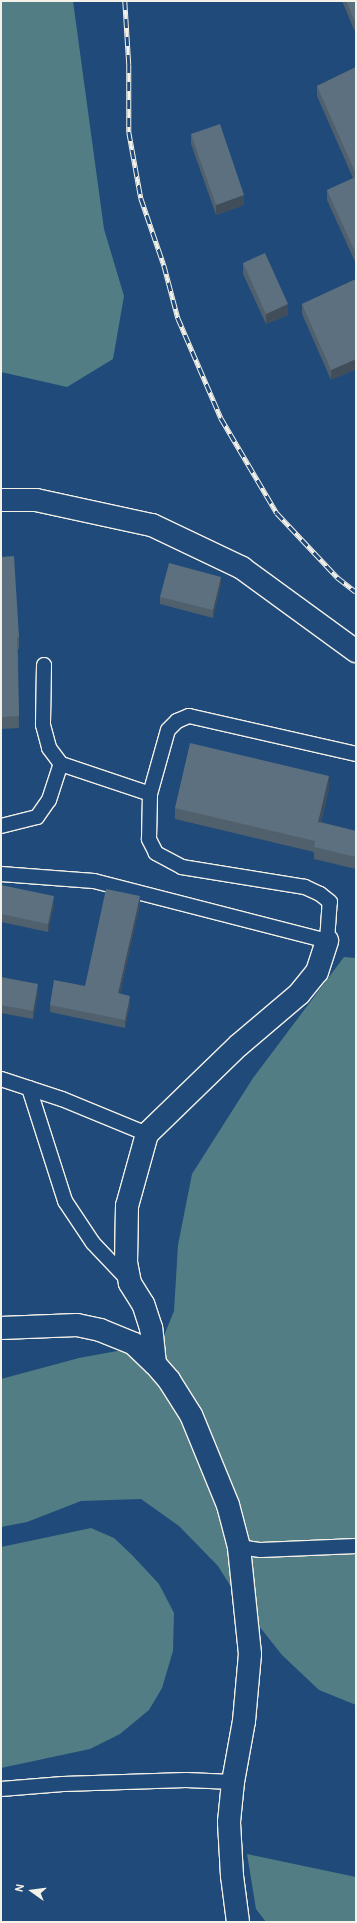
<!DOCTYPE html>
<html>
<head>
<meta charset="utf-8">
<style>
	body { margin:0 }
	#map { position:relative; width:357px; height:1923px; overflow:hidden; background:#1f4a7a; font-family:Pangolin,sans-serif }
	div>[style] { position:absolute }
	[style*='--x'] { left:calc(var(--x)*1px); top:calc(var(--y)*1px); width:calc(var(--w)*1px); rotate:calc(var(--a)*1deg) }
	.green>* { inset:0; background:#527d85 }
	.roads { filter:drop-shadow(1px 0 #f4f1e8) drop-shadow(-1px 0 #f4f1e8) drop-shadow(0 1px #f4f1e8) drop-shadow(0 -1px #f4f1e8) }
	.service>* { height:14px; margin:-7px; padding:0 7px; transform-origin:7px; border-radius:7px; background:#1f4a7a }
	.minor>* { height:22px; margin:-11px; padding:0 11px; transform-origin:11px; border-radius:11px; background:#1f4a7a }
	.rail>* { height:4.5px; margin-top:-2.25px; transform-origin:0; background:repeating-linear-gradient(90deg,#1f4a7a 0 9px,#f4f1e8 0 18px); box-sizing:border-box; border-block:1px solid #f4f1e8 }
	.wall>* { inset:0; background:#50606d }
	.shaded-wall>* { inset:0; background:#414e59 }
	.building>* { inset:0; background:#5d707f }
	span { translate:-50% -50%; white-space:nowrap; text-align:center; line-height:1.15; -webkit-text-stroke:4px #1f4a7a; paint-order:stroke }
	.frame { position:absolute; inset:0; border:2px solid #f4f1e8; pointer-events:none }
	.north { position:absolute; left:12px; top:1871px; width:40px; height:40px; -webkit-text-stroke:3px #1f4a7a; paint-order:stroke; rotate:284deg; font-size:11px; font-weight:700; line-height:16px; text-align:center; color:#f4f1e8 }
	.north::after { content:''; display:block; margin:auto; width:14px; height:18px; background:#f4f1e8; clip-path:polygon(50% 0,100% 100%,50% 72%,0 100%) }
</style>
</head>
<body>
<div id="map">
	<div class="green">
		<div style="clip-path:polygon(1px 1px,73px 1px,104px 229px,124px 296px,113px 359px,67px 387px,1px 372px)"></div>
		<div style="clip-path:polygon(344px 957px,356px 958px,356px 1705px,319px 1690px,282px 1655px,243px 1606px,218px 1566px,179px 1526px,141px 1499px,81px 1501px,27px 1522px,1px 1527px,1px 1379px,79px 1358px,161px 1343px,174px 1311px,178px 1245px,192px 1174px,253px 1078px)"></div>
		<div style="clip-path:polygon(91px 1528px,114px 1538px,132px 1555px,159px 1584px,174px 1613px,173px 1651px,162px 1688px,149px 1710px,120px 1734px,90px 1749px,1px 1768px,1px 1547px)"></div>
		<div style="clip-path:polygon(247px 1854px,356px 1877px,356px 1922px,266px 1922px,256px 1909px)"></div>
	</div>
	<div class="roads">
		<div class="service">
			<div style="--x:44;--y:665;--w:60;--a:91"></div>
			<div style="--x:43;--y:725;--w:24;--a:75"></div>
			<div style="--x:49;--y:748;--w:20;--a:53"></div>
			<div style="--x:61;--y:764;--w:94;--a:18.6"></div>
			<div style="--x:1;--y:826;--w:37;--a:-14"></div>
			<div style="--x:37;--y:817;--w:21;--a:-55"></div>
			<div style="--x:49;--y:800;--w:38;--a:-72"></div>
			<div style="--x:1;--y:874;--w:93;--a:4.3"></div>
			<div style="--x:94;--y:881;--w:241;--a:14.4"></div>
			<div style="--x:327;--y:941;--w:39;--a:-86"></div>
			<div style="--x:330;--y:902;--w:13;--a:-141"></div>
			<div style="--x:320;--y:894;--w:17;--a:-155"></div>
			<div style="--x:305;--y:887;--w:125;--a:-170.8"></div>
			<div style="--x:182;--y:867;--w:30;--a:-152"></div>
			<div style="--x:156;--y:853;--w:16;--a:-117"></div>
			<div style="--x:149;--y:839;--w:45;--a:-88.7"></div>
			<div style="--x:150;--y:794;--w:66;--a:-74.3"></div>
			<div style="--x:168;--y:730;--w:13;--a:-45"></div>
			<div style="--x:177;--y:721;--w:13;--a:-23"></div>
			<div style="--x:189;--y:716;--w:171;--a:12.8"></div>
			<div style="--x:1;--y:1079;--w:64;--a:18.2"></div>
			<div style="--x:62;--y:1099;--w:92;--a:22.4"></div>
			<div style="--x:29;--y:1088;--w:119;--a:72.3"></div>
			<div style="--x:65;--y:1201;--w:50;--a:56.3"></div>
			<div style="--x:93;--y:1243;--w:52;--a:46.5"></div>
			<div style="--x:239;--y:1547;--w:22;--a:8"></div>
			<div style="--x:261;--y:1550;--w:95;--a:-2.4"></div>
			<div style="--x:1;--y:1789;--w:62;--a:-4.6"></div>
			<div style="--x:63;--y:1784;--w:123;--a:-1.9"></div>
			<div style="--x:186;--y:1780;--w:47;--a:2.4"></div>
		</div>
		<div class="minor">
			<div style="--x:1;--y:500;--w:35;--a:0"></div>
			<div style="--x:36;--y:500;--w:119;--a:12.2"></div>
			<div style="--x:152;--y:525;--w:100;--a:25.5"></div>
			<div style="--x:242;--y:568;--w:141;--a:36.1"></div>
			<div style="--x:1;--y:1328;--w:76;--a:-2.3"></div>
			<div style="--x:77;--y:1325;--w:24;--a:12"></div>
			<div style="--x:100;--y:1330;--w:37;--a:22"></div>
			<div style="--x:134;--y:1344;--w:29;--a:44"></div>
			<div style="--x:238;--y:1922;--w:46;--a:-97.4"></div>
			<div style="--x:232;--y:1876;--w:54;--a:-93.2"></div>
			<div style="--x:229;--y:1822;--w:40;--a:-84.3"></div>
			<div style="--x:233;--y:1782;--w:62;--a:-79.8"></div>
			<div style="--x:244;--y:1721;--w:67;--a:-84.9"></div>
			<div style="--x:250;--y:1654;--w:108;--a:-95.9"></div>
			<div style="--x:239;--y:1547;--w:43;--a:-104.7"></div>
			<div style="--x:228;--y:1505;--w:97;--a:-112.3"></div>
			<div style="--x:191;--y:1415;--w:41;--a:-122.2"></div>
			<div style="--x:169;--y:1380;--w:21;--a:-131"></div>
			<div style="--x:155;--y:1364;--w:36;--a:-96"></div>
			<div style="--x:151;--y:1328;--w:25;--a:-108"></div>
			<div style="--x:143;--y:1304;--w:25;--a:-122"></div>
			<div style="--x:130;--y:1283;--w:20;--a:-101"></div>
			<div style="--x:126;--y:1263;--w:57;--a:-89"></div>
			<div style="--x:127;--y:1206;--w:75;--a:-74.5"></div>
			<div style="--x:147;--y:1134;--w:128;--a:-44.1"></div>
			<div style="--x:239;--y:1045;--w:79;--a:-40.4"></div>
			<div style="--x:299;--y:994;--w:28;--a:-51"></div>
			<div style="--x:317;--y:972;--w:33;--a:-72"></div>
		</div>
	</div>
	<div class="rail">
		<div style="--x:125;--y:1;--w:63;--a:86.4"></div>
		<div style="--x:129;--y:64;--w:68;--a:90"></div>
		<div style="--x:129;--y:132;--w:67;--a:79.7"></div>
		<div style="--x:141;--y:198;--w:71;--a:71.1"></div>
		<div style="--x:164;--y:265;--w:55;--a:75.2"></div>
		<div style="--x:178;--y:318;--w:109;--a:66.7"></div>
		<div style="--x:221;--y:418;--w:110;--a:59.5"></div>
		<div style="--x:277;--y:513;--w:88;--a:46.8"></div>
		<div style="--x:337;--y:577;--w:24;--a:38"></div>
	</div>
	<div class="wall">
		<div style="clip-path:polygon(342px 1px,356px 1px,356px 34px)"></div>
		<div style="clip-path:polygon(356px 67px,356px 264px,327px 200px,327px 190px,353px 178px,317px 96px,317px 86px)"></div>
		<div style="clip-path:polygon(191px 134px,244px 205px,216px 215px,191px 144px)"></div>
		<div style="clip-path:polygon(243px 263px,288px 315px,266px 324px,243px 274px)"></div>
		<div style="clip-path:polygon(356px 279px,356px 369px,331px 380px,302px 314px,302px 304px)"></div>
		<div style="clip-path:polygon(1px 557px,19px 637px,19px 649px,18px 649px,19px 728px,1px 729px)"></div>
		<div style="clip-path:polygon(221px 584px,213px 618px,160px 604px,160px 597px)"></div>
		<div style="clip-path:polygon(329px 788px,321px 822px,356px 831px,356px 869px,314px 859px,314px 852px,175px 819px,175px 808px)"></div>
		<div style="clip-path:polygon(1px 885px,54px 904px,48px 932px,1px 922px)"></div>
		<div style="clip-path:polygon(140px 904px,120px 993px,130px 1003px,125px 1028px,50px 1012px,50px 1005px,85px 986px)"></div>
		<div style="clip-path:polygon(1px 977px,38px 992px,33px 1019px,1px 1013px)"></div>
	</div>
	<div class="shaded-wall">
		<div style="clip-path:polygon(244px 195px,244px 205px,216px 215px,216px 205px)"></div>
		<div style="clip-path:polygon(288px 304px,288px 315px,266px 324px,266px 314px)"></div>
		<div style="clip-path:polygon(356px 359px,356px 369px,331px 380px,331px 370px)"></div>
		<div style="clip-path:polygon(221px 577px,221px 584px,213px 618px,213px 610px)"></div>
		<div style="clip-path:polygon(329px 776px,329px 788px,318px 833px,318px 822px)"></div>
		<div style="clip-path:polygon(54px 896px,54px 904px,48px 932px,48px 924px)"></div>
		<div style="clip-path:polygon(140px 896px,140px 904px,118px 1001px,118px 993px)"></div>
		<div style="clip-path:polygon(38px 984px,38px 992px,33px 1019px,33px 1011px)"></div>
		<div style="clip-path:polygon(130px 996px,130px 1003px,125px 1028px,125px 1020px)"></div>
	</div>
	<div class="building">
		<div style="clip-path:polygon(346px 1px,356px 1px,356px 24px)"></div>
		<div style="clip-path:polygon(356px 67px,356px 174px,317px 86px)"></div>
		<div style="clip-path:polygon(220px 124px,244px 195px,216px 205px,191px 134px)"></div>
		<div style="clip-path:polygon(356px 177px,356px 254px,327px 190px)"></div>
		<div style="clip-path:polygon(265px 253px,288px 304px,266px 314px,243px 263px)"></div>
		<div style="clip-path:polygon(356px 279px,356px 359px,331px 370px,302px 304px)"></div>
		<div style="clip-path:polygon(14px 556px,19px 637px,17px 637px,19px 716px,1px 717px,1px 557px)"></div>
		<div style="clip-path:polygon(169px 563px,221px 577px,213px 610px,160px 597px)"></div>
		<div style="clip-path:polygon(190px 743px,329px 776px,318px 822px,356px 831px,356px 857px,314px 847px,315px 841px,175px 808px)"></div>
		<div style="clip-path:polygon(1px 885px,54px 896px,48px 924px,1px 914px)"></div>
		<div style="clip-path:polygon(106px 889px,140px 896px,118px 993px,130px 996px,125px 1020px,50px 1005px,54px 980px,85px 986px)"></div>
		<div style="clip-path:polygon(1px 977px,38px 984px,33px 1011px,1px 1005px)"></div>
	</div>
	<div class="frame"></div>
	<div class="north">N</div>
</div>
</body>
</html>
